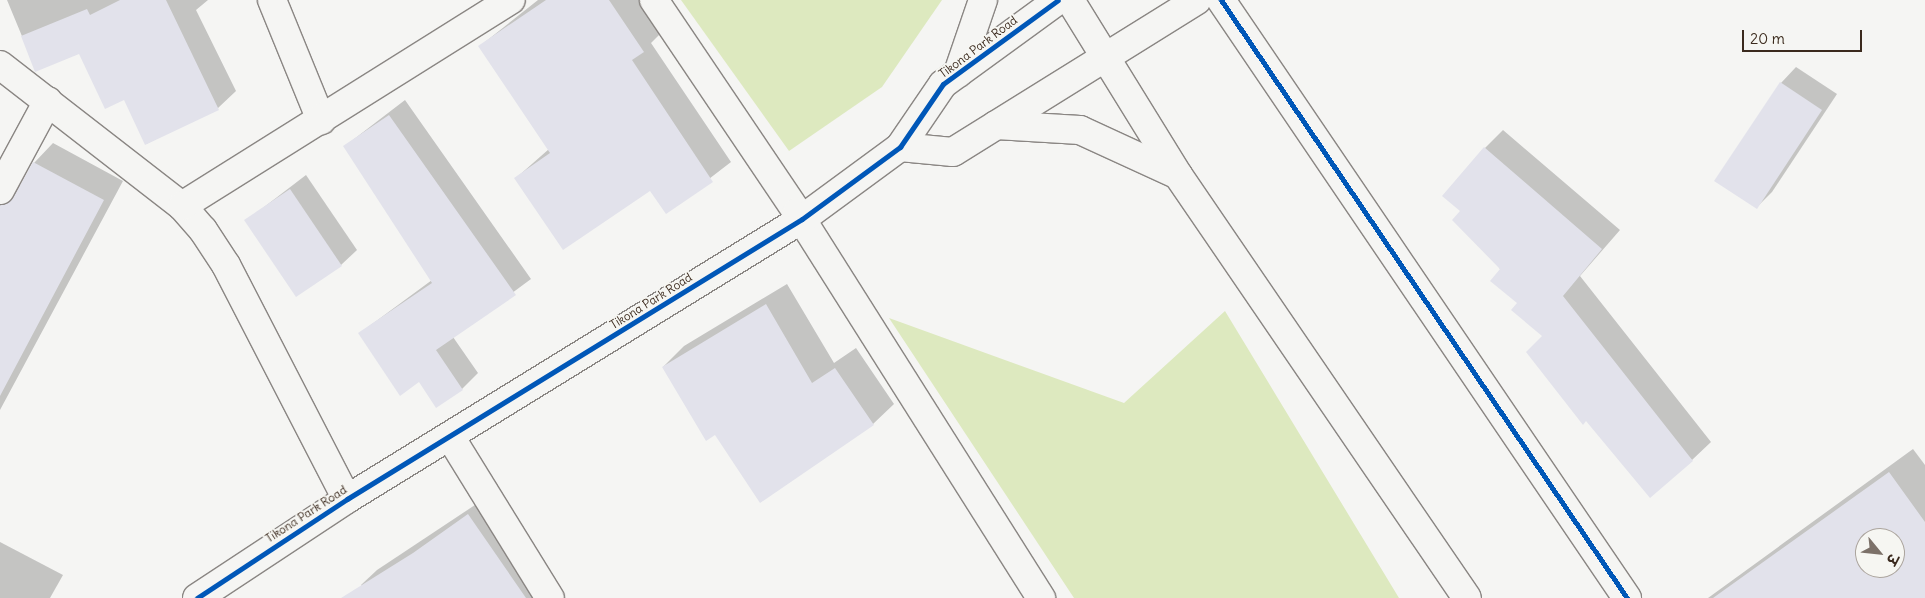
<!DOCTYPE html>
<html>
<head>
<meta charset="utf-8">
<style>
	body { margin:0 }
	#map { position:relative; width:1925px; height:598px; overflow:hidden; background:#f5f5f3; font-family:Delius,"Playpen Sans Deva",sans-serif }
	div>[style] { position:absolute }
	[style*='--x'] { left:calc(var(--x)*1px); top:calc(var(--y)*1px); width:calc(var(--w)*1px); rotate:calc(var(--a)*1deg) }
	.green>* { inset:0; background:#dde9bf }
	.shadow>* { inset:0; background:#0003 }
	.building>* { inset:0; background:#e2e2eb }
	.roads { filter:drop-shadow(1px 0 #8a8683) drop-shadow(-1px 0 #8a8683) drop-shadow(0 1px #8a8683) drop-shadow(0 -1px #8a8683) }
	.minor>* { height:28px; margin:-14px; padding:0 14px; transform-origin:14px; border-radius:14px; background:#f5f5f3 }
	.tertiary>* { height:28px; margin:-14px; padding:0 14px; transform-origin:14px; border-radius:14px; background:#f5f5f3 }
	.cycleway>* { height:5px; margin:-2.5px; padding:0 2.5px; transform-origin:2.5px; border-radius:2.5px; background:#0057b8 }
	span { translate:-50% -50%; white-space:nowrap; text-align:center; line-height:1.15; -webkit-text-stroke:4px #f6f6f2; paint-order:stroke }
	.street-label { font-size:12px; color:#3b2a1e }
	.north { position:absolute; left:1855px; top:528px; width:50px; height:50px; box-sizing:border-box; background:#f6f6f2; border:1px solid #aba49d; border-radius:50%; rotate:118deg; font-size:14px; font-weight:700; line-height:20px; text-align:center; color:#3b2a1e }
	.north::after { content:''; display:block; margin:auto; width:18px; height:22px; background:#7c7169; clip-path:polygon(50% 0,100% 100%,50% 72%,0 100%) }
	.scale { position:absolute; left:1742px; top:30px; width:120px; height:22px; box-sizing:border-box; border:2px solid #3b2a1e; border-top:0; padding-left:6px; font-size:15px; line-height:18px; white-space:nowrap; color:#3b2a1e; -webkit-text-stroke:4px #f6f6f2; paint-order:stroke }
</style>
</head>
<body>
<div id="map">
	<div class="green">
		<div style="clip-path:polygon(681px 0,942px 0,882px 87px,789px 151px)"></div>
		<div style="clip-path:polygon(1225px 311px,1399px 598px,1074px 598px,889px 318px,1124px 403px)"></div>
	</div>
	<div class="shadow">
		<div style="clip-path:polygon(7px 0,208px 0,196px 10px,236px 91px,218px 108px,146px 144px,125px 99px,80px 53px,36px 70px)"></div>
		<div style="clip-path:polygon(538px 0,640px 0,662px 32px,651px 43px,731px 162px,666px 212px,651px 189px,516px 178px,549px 149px,480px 46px)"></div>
		<div style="clip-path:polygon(1796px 67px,1837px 94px,1772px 192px,1757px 207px,1781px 83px)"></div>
		<div style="clip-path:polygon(405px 100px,531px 279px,453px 337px,478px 373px,462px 389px,360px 333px,432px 280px,345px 146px)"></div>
		<div style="clip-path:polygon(1503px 130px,1620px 230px,1580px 276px,1711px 442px,1692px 460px,1544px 336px,1462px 211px,1485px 148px)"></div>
		<div style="clip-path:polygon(53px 143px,123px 181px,0 410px,0 200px,15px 185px,22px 185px,34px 163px)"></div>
		<div style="clip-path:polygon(306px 175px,357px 250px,341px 265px,246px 221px)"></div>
		<div style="clip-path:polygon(787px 284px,834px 363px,856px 348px,894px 404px,873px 424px,715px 434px,663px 367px,684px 346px)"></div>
		<div style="clip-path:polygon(evenodd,1913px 449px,1925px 465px,1925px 590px,1913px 598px,1708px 598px,1913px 449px,1865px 538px,1895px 538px,1895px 568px,1865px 568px,1865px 538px)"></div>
		<div style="clip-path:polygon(484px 499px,541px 598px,370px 598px,361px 585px,377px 570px)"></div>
		<div style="clip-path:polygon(0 542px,63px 575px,50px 598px,0 598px)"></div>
	</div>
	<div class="building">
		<div style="clip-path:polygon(120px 0,166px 0,219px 110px,145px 145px,124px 100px,105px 109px,79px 54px,35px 72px,21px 36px,87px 9px,90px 15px)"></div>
		<div style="clip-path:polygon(546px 0,609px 0,644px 52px,632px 60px,713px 182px,666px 214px,650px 191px,563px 250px,514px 178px,550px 153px,478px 46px)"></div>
		<div style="clip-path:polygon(1780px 82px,1822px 110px,1757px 209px,1714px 181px)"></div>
		<div style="clip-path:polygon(389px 115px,516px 295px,436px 350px,463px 390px,436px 408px,419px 382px,400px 396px,358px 333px,432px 283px,343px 146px)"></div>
		<div style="clip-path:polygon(1484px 147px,1602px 249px,1563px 296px,1693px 461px,1650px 498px,1586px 421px,1583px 425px,1526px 352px,1542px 336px,1511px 310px,1517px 303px,1490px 281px,1500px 269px,1452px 220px,1460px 211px,1442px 196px)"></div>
		<div style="clip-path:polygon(33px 162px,104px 200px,0 396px,0 206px,13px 198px)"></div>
		<div style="clip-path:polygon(290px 189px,342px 266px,296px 297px,244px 220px)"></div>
		<div style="clip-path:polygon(766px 304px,812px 383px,835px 368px,874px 425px,760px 503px,715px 435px,706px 441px,662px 367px)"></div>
		<div style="clip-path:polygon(evenodd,1889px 472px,1925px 522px,1925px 598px,1713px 598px,1889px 472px,1865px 538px,1895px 538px,1895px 568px,1865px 568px,1865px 538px)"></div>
		<div style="clip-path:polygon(468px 514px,526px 598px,341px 598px,413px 553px)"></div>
	</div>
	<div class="roads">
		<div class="minor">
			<div style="--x:272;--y:0;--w:130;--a:67.8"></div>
			<div style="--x:654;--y:0;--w:256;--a:56"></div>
			<div style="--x:797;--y:212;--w:457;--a:57.7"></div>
			<div style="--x:0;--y:65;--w:230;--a:37.8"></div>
			<div style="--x:182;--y:206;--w:32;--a:49"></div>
			<div style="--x:203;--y:230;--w:42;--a:56.7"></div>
			<div style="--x:226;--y:265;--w:263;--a:62.7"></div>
			<div style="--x:958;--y:73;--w:77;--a:-71.1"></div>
			<div style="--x:996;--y:125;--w:84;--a:3.4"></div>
			<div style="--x:1080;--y:130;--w:108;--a:24.7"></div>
			<div style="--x:900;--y:147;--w:53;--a:5.4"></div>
			<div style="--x:953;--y:152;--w:287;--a:-31.9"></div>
			<div style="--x:0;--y:190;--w:101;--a:-61.7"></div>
			<div style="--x:182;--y:206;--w:388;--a:-32.1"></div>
			<div style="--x:451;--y:438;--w:188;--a:58.3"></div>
			<div style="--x:197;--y:598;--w:180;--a:-33.4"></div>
			<div style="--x:347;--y:499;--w:534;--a:-31.61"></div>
			<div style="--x:802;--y:219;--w:122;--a:-36.3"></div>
			<div style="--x:900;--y:147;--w:76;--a:-55.7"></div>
			<div style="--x:943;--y:84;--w:142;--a:-36.1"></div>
		</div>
		<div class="tertiary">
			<div style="--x:1070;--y:0;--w:206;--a:58.3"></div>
			<div style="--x:1178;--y:175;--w:512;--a:55.66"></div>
			<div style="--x:1221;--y:0;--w:723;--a:55.83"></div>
		</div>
	</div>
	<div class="cycleway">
		<div style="--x:1221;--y:0;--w:723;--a:55.83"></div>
		<div style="--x:197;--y:598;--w:180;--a:-33.4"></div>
		<div style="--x:347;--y:499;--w:534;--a:-31.61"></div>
		<div style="--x:802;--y:219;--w:122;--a:-36.3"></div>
		<div style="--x:900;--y:147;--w:76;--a:-55.7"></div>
		<div style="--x:943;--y:84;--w:142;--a:-36.1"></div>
	</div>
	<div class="street-label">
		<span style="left:978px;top:47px;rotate:-37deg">Tikona Park Road</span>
		<span style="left:651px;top:301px;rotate:-32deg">Tikona Park Road</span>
		<span style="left:306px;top:514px;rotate:-33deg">Tikona Park Road</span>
	</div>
	<div class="north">उ</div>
	<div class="scale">20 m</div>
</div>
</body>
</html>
